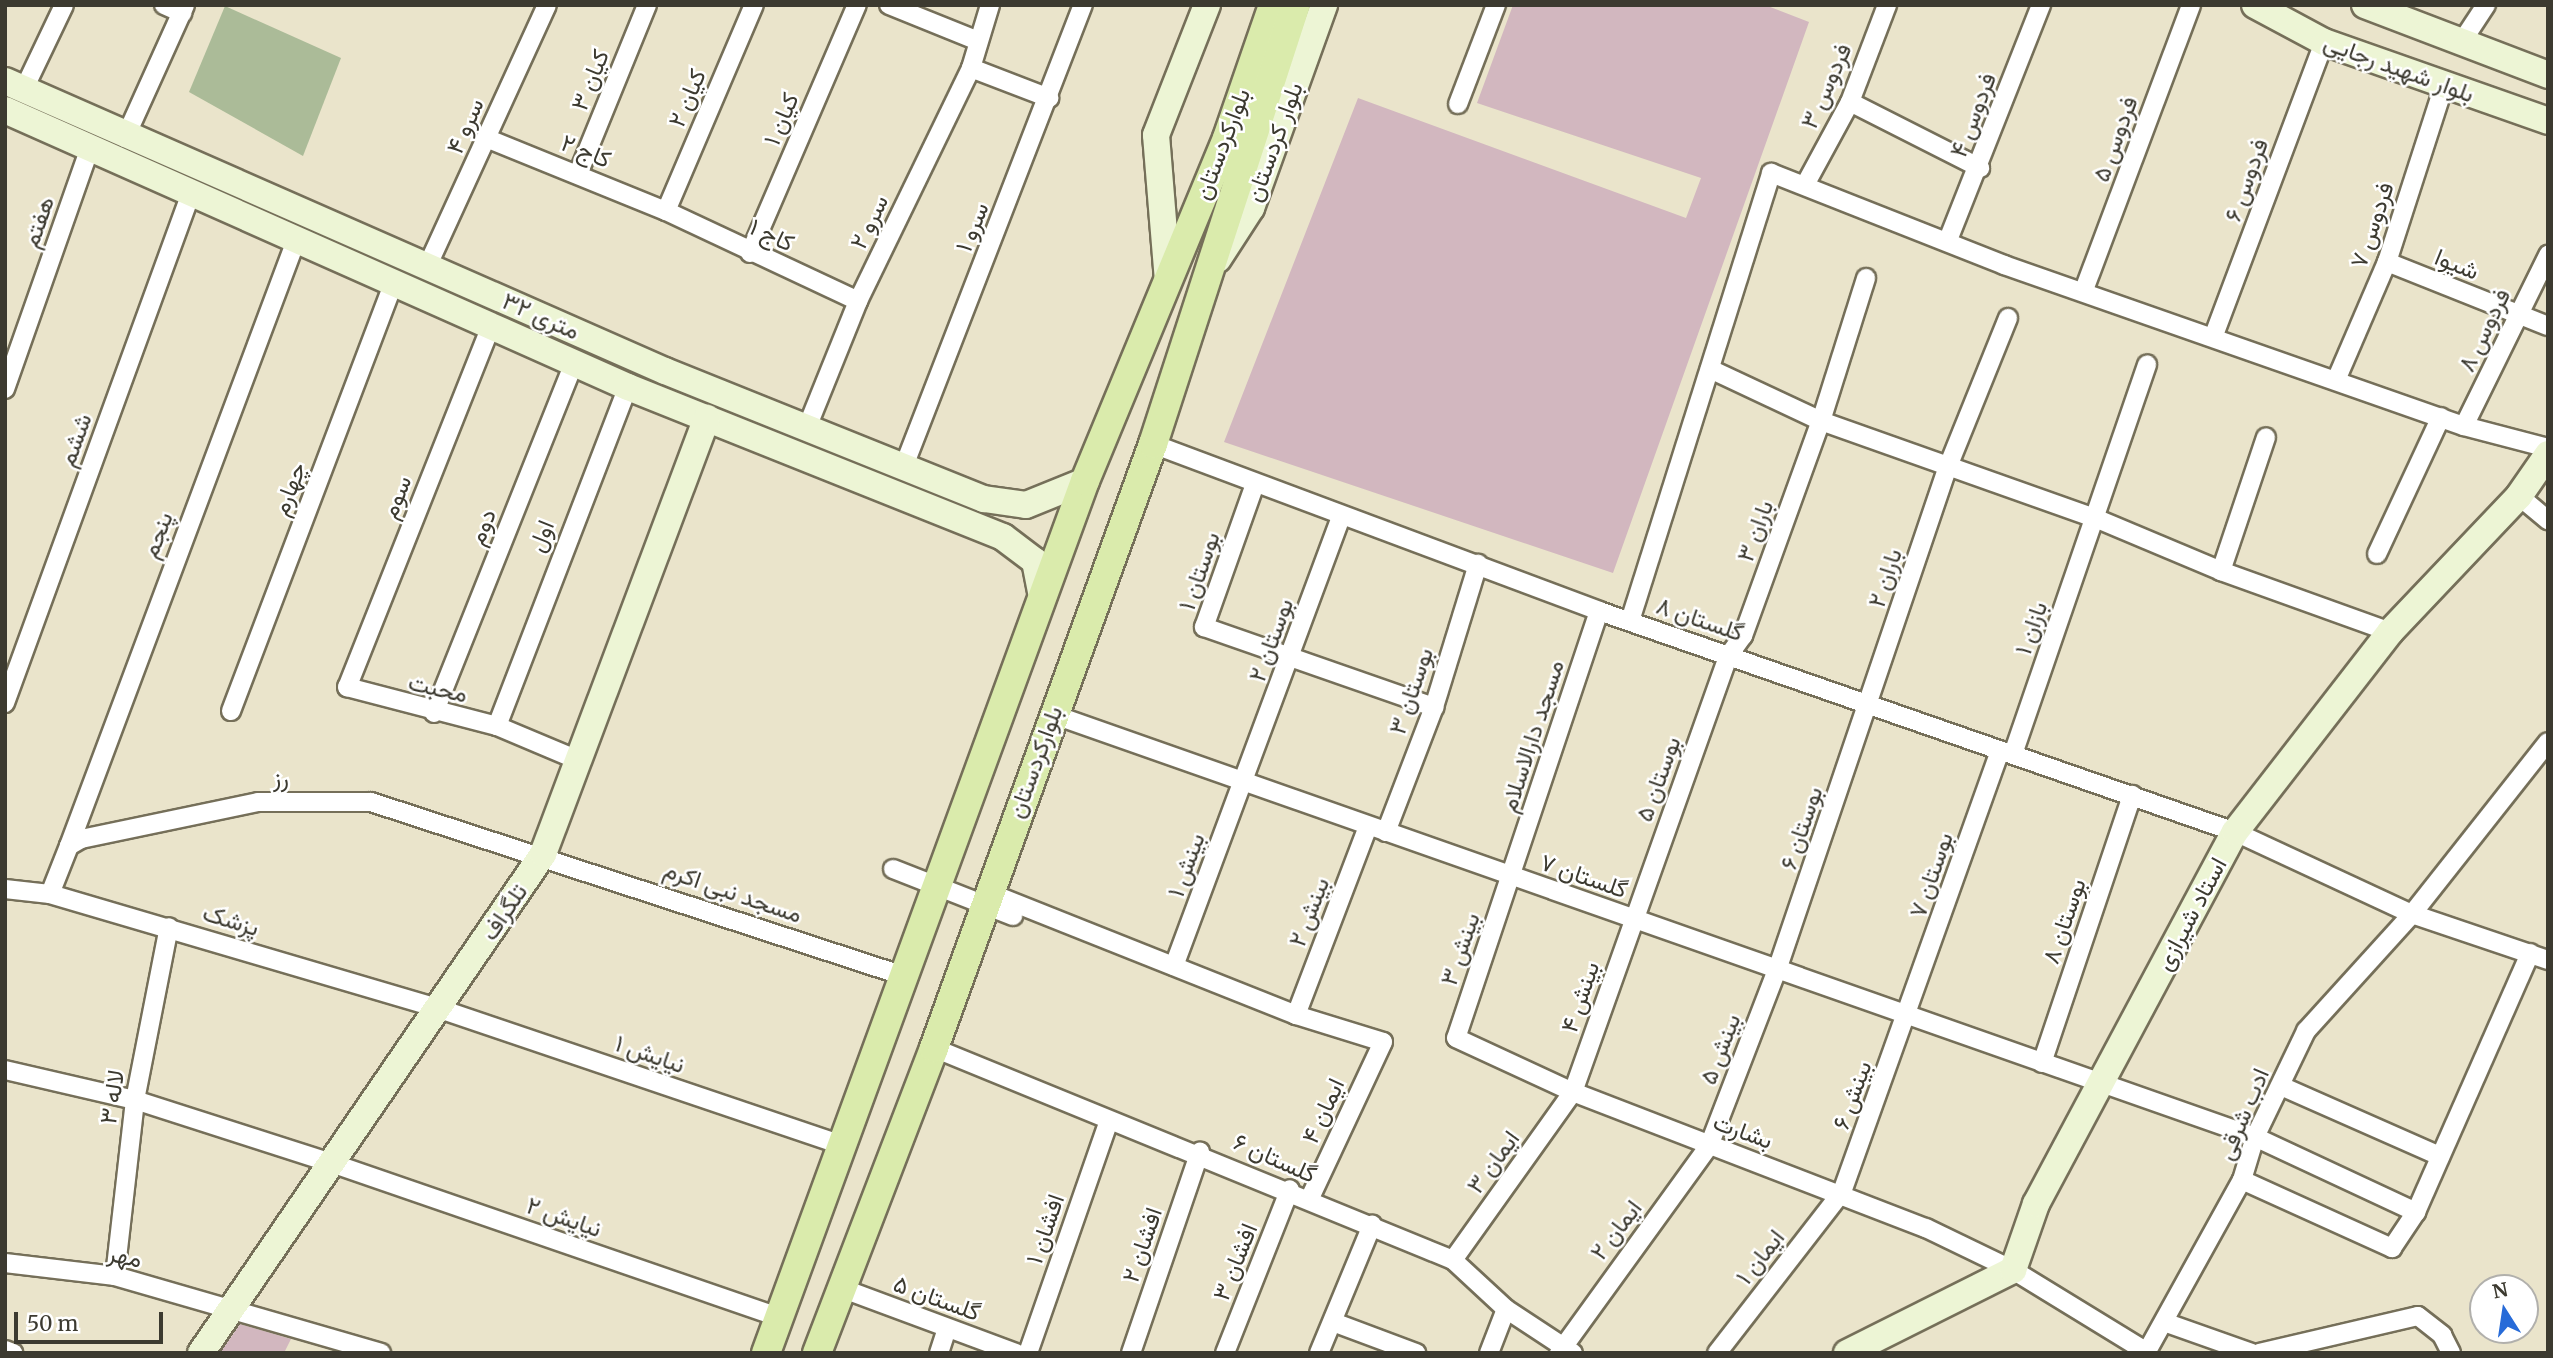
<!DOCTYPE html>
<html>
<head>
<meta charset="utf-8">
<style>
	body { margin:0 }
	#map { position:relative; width:2553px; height:1358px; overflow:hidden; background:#eae4cb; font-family:Merriweather,Vazirmatn,serif }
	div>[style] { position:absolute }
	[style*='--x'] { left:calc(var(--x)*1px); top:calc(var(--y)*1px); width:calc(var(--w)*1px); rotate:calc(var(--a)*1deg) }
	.green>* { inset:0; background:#abbb98 }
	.building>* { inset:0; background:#d2b7bf }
	.roads { filter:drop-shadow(2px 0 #756f59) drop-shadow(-2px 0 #756f59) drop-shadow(0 2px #756f59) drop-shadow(0 -2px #756f59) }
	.street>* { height:18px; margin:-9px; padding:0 9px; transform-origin:9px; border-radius:9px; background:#fff }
	.secondary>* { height:26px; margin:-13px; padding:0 13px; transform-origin:13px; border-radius:13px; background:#edf5d5 }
	.primary>* { height:28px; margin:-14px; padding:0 14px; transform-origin:14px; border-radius:14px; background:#daebac }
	span { translate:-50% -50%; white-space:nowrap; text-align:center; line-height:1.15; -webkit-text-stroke:5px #fff; paint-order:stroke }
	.street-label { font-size:24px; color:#3c3a30 }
	.frame { position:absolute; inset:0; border:7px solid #3c3a30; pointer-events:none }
	.north { position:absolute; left:2469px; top:1274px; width:70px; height:70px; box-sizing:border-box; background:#fff; border:2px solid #b1b0ac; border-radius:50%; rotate:348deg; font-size:19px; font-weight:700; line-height:28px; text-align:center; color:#3c3a30 }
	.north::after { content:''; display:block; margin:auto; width:24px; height:32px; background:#276bd8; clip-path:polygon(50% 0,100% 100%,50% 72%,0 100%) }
	.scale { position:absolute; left:14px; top:1312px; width:149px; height:32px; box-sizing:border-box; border:4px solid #3c3a30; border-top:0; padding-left:9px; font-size:21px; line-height:24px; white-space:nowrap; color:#3c3a30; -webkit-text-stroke:5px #fff; paint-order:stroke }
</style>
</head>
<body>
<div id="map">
	<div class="green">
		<div style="clip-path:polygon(225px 6px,341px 58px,303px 156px,189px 92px)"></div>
	</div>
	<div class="building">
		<div style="clip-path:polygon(1513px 5px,1765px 5px,1809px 22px,1613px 573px,1224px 442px,1358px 98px,1686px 218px,1701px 178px,1477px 103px)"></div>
		<div style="clip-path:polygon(240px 1324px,291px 1339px,284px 1353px,220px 1353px)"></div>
	</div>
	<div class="roads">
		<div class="street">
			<div style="--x:164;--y:5;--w:20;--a:24"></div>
			<div style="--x:889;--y:5;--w:96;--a:22"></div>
			<div style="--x:2463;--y:40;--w:42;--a:-56.7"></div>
			<div style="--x:971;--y:68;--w:84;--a:21"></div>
			<div style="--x:24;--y:89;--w:93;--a:-64.5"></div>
			<div style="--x:1850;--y:102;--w:146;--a:26.9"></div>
			<div style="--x:1458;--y:104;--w:106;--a:-69"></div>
			<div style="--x:125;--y:138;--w:146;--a:-65.7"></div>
			<div style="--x:486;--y:138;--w:194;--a:22.1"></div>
			<div style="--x:666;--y:211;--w:212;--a:25.1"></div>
			<div style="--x:578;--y:174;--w:183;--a:-67.8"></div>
			<div style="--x:1805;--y:185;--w:94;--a:-61.5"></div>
			<div style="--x:1850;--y:102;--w:104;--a:-69.1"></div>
			<div style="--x:666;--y:211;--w:224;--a:-66.9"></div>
			<div style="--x:1948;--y:240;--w:253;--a:-68.4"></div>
			<div style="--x:750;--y:253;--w:270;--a:-66.7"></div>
			<div style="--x:2387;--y:262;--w:173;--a:21.7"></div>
			<div style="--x:427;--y:267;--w:288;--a:-65.4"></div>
			<div style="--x:2084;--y:290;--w:304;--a:-69.4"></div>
			<div style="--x:491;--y:326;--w:389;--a:111.7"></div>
			<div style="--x:347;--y:687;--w:155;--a:14.6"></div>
			<div style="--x:497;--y:726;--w:363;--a:-68.9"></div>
			<div style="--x:2214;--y:335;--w:313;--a:-69.4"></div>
			<div style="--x:1710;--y:369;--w:123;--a:25.1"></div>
			<div style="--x:1821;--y:421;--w:291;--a:19.5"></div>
			<div style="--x:2095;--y:518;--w:137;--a:22.8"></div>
			<div style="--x:2221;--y:571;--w:180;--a:19.8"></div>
			<div style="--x:2337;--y:378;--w:126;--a:-66.7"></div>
			<div style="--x:2387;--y:262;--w:186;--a:-72.1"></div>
			<div style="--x:5;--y:389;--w:252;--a:-70.6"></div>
			<div style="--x:808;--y:425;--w:134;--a:-68"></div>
			<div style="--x:858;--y:301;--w:259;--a:-64.1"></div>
			<div style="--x:971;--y:68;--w:66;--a:-73.2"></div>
			<div style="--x:2464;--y:426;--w:191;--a:-63.8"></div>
			<div style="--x:1153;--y:444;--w:476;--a:20.5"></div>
			<div style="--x:1599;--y:611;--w:673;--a:19.16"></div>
			<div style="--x:2235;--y:832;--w:195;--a:24.9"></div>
			<div style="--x:2412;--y:914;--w:144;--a:18.7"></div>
			<div style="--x:904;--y:466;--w:495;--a:-68.8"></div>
			<div style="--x:1255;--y:484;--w:152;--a:109.6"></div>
			<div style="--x:1204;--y:627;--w:244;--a:19.2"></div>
			<div style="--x:2519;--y:496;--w:38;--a:40"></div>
			<div style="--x:2377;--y:554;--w:151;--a:-65"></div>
			<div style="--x:2221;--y:571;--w:141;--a:-71.4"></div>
			<div style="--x:1599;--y:611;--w:450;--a:108.5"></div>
			<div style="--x:1456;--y:1038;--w:129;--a:24.8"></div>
			<div style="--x:1573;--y:1092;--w:378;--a:21.1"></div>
			<div style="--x:1926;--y:1228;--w:97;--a:25.8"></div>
			<div style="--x:2013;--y:1270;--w:157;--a:31.5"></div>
			<div style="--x:1630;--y:621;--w:470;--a:-72.5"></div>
			<div style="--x:1771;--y:173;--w:251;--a:21.5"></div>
			<div style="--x:2004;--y:265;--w:487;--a:19.3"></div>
			<div style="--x:2464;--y:426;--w:87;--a:14.7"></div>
			<div style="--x:5;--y:703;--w:543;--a:-69.96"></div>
			<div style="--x:231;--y:711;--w:457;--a:-69.2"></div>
			<div style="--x:434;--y:713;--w:379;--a:-68.2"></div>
			<div style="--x:1052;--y:714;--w:1275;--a:19.37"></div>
			<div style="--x:2255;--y:1137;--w:178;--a:25"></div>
			<div style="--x:497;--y:726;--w:88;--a:22.8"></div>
			<div style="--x:2013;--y:754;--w:412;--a:-71"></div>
			<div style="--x:1386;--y:832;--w:134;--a:-69"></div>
			<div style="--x:1434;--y:707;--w:150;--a:-72.9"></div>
			<div style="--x:69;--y:846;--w:644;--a:-69.45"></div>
			<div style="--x:893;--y:869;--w:129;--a:21.4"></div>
			<div style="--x:5;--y:889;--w:45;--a:6.3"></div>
			<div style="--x:50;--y:894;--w:407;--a:16.4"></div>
			<div style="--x:440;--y:1009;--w:428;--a:18.7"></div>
			<div style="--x:987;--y:892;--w:333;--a:21.7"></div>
			<div style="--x:1296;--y:1015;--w:91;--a:17.2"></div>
			<div style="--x:1383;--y:1042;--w:174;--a:115.1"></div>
			<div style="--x:50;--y:894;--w:52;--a:-68.4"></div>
			<div style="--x:69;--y:846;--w:14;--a:-30"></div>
			<div style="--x:81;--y:839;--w:181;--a:-11.8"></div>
			<div style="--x:258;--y:802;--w:113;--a:0"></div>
			<div style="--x:371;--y:802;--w:564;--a:18.08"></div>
			<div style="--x:1174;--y:966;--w:481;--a:-69.6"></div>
			<div style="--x:1296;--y:1015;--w:202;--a:-69.1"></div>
			<div style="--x:934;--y:1048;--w:561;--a:22.22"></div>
			<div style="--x:1453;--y:1260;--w:72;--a:42.8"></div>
			<div style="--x:1506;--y:1309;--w:80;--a:33.3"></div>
			<div style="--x:2042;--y:1063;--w:283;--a:-71.4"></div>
			<div style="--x:5;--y:1070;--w:133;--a:13"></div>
			<div style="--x:135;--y:1100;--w:209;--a:17.8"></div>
			<div style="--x:334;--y:1164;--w:471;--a:19"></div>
			<div style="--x:2281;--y:1086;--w:174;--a:23.8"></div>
			<div style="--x:2242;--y:1180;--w:165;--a:24.4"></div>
			<div style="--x:2392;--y:1248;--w:43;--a:-56.3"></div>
			<div style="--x:2416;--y:1212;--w:283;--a:-66.2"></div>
			<div style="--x:1453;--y:1260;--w:206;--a:-54.5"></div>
			<div style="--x:1573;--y:1092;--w:464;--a:-70.4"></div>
			<div style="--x:1729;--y:655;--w:24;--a:-54"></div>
			<div style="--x:1743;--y:636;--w:229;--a:-70.1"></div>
			<div style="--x:1821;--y:421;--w:150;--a:-72.5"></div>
			<div style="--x:5;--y:1263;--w:111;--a:6.7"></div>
			<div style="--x:115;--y:1276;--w:277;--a:16.1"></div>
			<div style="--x:115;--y:1276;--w:177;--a:-83.5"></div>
			<div style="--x:135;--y:1100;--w:176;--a:-78.9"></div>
			<div style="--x:841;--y:1288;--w:187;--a:20.4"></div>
			<div style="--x:1333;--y:1322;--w:89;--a:20.5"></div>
			<div style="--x:2164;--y:1322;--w:93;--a:19.4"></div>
			<div style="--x:5;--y:1350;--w:9;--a:21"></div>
			<div style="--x:939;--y:1353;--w:26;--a:-72"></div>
			<div style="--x:1028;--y:1353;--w:246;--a:-70.8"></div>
			<div style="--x:1131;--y:1353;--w:213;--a:-71.1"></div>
			<div style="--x:1225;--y:1353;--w:176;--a:-68.4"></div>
			<div style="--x:1319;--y:1353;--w:139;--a:-67.5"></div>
			<div style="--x:1489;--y:1353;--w:47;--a:-68.9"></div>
			<div style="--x:1559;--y:1353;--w:256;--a:-54.1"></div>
			<div style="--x:1709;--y:1146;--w:189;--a:-68.9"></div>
			<div style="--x:1777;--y:970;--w:529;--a:-71.26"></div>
			<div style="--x:1947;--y:469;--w:163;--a:-68"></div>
			<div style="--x:1717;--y:1353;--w:204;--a:-52.2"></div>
			<div style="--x:1842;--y:1192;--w:469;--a:-70.3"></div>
			<div style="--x:2146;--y:1353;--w:198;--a:-61"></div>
			<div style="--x:2242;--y:1180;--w:45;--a:-73.2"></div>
			<div style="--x:2255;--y:1137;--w:118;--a:-64.3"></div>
			<div style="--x:2306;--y:1031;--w:158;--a:-47.8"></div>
			<div style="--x:2412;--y:914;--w:219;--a:-51.7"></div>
			<div style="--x:2259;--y:1353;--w:163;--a:-13.1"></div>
			<div style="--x:2418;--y:1316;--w:31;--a:38"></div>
			<div style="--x:2442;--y:1335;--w:20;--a:63"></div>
		</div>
		<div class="secondary">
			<div style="--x:2255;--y:5;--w:78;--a:28.2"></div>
			<div style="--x:2324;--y:42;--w:238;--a:19.4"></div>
			<div style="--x:2365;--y:5;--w:196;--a:20.9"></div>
			<div style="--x:5;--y:81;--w:721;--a:23.72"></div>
			<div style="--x:665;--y:371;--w:344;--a:21.9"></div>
			<div style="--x:984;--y:499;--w:42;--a:8.1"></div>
			<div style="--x:1026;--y:505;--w:64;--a:-22.1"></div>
			<div style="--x:5;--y:110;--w:682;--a:23.97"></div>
			<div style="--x:628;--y:387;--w:404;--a:21.8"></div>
			<div style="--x:1003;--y:537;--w:40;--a:37"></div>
			<div style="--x:1035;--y:561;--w:38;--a:79"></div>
			<div style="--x:1218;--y:259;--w:61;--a:-57.1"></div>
			<div style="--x:1251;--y:208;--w:216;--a:-70.2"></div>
			<div style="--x:1168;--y:281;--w:146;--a:-94.7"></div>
			<div style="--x:1156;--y:135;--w:140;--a:-68.6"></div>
			<div style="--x:201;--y:1353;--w:605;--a:-55.57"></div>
			<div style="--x:543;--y:854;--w:466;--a:-69.4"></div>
			<div style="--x:1847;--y:1353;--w:186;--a:-26.6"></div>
			<div style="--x:2013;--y:1270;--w:70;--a:-70.8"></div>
			<div style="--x:2036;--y:1204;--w:422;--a:-61.9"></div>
			<div style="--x:2235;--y:832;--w:253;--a:-52.2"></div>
			<div style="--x:2390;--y:632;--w:187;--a:-46.5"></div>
			<div style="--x:2519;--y:496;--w:51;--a:-55.4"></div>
		</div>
		<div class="primary">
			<div style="--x:766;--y:1353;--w:929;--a:-69.91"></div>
			<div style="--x:1085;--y:481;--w:371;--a:-67.5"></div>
			<div style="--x:1227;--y:138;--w:141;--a:-70.9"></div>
			<div style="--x:817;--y:1353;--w:327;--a:-69"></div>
			<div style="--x:934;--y:1048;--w:642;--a:-70.07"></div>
			<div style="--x:1153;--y:444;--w:462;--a:-72"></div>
		</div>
	</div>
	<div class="street-label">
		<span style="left:2399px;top:68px;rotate:20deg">بلوار شهید رجایی</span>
		<span style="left:590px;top:80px;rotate:-68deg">کیان ۳</span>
		<span style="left:1826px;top:86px;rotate:-66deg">فردوس ۳</span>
		<span style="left:687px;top:98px;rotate:-67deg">کیان ۲</span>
		<span style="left:1973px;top:115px;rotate:-69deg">فردوس ۴</span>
		<span style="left:781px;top:119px;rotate:-67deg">کیان ۱</span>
		<span style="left:465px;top:126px;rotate:-66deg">سرو ۴</span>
		<span style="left:2115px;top:139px;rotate:-70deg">فردوس ۵</span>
		<span style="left:1274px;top:142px;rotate:-70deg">بلوار کردستان</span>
		<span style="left:1222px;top:144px;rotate:-69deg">بلوارکردستان</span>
		<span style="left:586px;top:151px;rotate:22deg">کاج ۲</span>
		<span style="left:2246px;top:180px;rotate:-70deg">فردوس ۶</span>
		<span style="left:38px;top:222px;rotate:-71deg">هفتم</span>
		<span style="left:869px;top:222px;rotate:-64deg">سرو ۲</span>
		<span style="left:2372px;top:225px;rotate:-71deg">فردوس ۷</span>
		<span style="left:972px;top:227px;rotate:-68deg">سرو ۱</span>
		<span style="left:772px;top:235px;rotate:25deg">کاج ۱</span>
		<span style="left:2457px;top:264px;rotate:22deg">شیوا</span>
		<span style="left:541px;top:316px;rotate:24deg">۳۲ متری</span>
		<span style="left:2484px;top:330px;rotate:-64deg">فردوس ۸</span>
		<span style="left:75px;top:440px;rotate:-70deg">ششم</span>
		<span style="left:289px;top:489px;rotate:-69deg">چهارم</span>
		<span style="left:396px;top:497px;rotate:-68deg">سوم</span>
		<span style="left:482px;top:527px;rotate:-68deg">دوم</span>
		<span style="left:1755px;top:531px;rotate:-70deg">باران ۳</span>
		<span style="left:157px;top:535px;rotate:-69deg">پنجم</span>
		<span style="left:541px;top:536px;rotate:-68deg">اول</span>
		<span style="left:1199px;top:571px;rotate:-71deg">بوستان ۱</span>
		<span style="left:1885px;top:578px;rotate:-72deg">باران ۲</span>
		<span style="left:1700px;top:619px;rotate:19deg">گلستان ۸</span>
		<span style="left:2031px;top:628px;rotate:-71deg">بازان ۱</span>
		<span style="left:1271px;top:640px;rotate:-70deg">بوستان ۲</span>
		<span style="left:438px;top:688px;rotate:13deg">محبت</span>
		<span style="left:1411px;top:691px;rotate:-71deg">بوستان ۳</span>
		<span style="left:1532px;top:736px;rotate:-72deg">مسجد دارالاسلام</span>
		<span style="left:1035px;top:762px;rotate:-70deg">بلوارکردستان</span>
		<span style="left:281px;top:778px">رز</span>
		<span style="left:1658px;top:779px;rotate:-70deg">بوستان ۵</span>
		<span style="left:1801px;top:828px;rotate:-71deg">بوستان ۶</span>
		<span style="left:1186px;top:865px;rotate:-70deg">بینش ۱</span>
		<span style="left:1931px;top:875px;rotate:-71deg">بوستان ۷</span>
		<span style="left:1584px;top:876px;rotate:19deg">گلستان ۷</span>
		<span style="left:733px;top:892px;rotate:19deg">مسجد نبی اکرم</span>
		<span style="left:504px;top:912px;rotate:-56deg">تلگراف</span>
		<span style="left:1309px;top:912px;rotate:-69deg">بینش ۲</span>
		<span style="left:2191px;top:914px;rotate:-62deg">استاد شیرازی</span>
		<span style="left:231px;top:920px;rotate:17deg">پزشک</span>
		<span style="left:2064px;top:921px;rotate:-71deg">بوستان ۸</span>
		<span style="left:1460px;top:949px;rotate:-71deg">بینش ۳</span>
		<span style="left:1580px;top:997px;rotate:-71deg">بینش ۴</span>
		<span style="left:1720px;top:1049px;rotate:-69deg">بینش ۵</span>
		<span style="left:650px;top:1054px;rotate:19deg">نیایش ۱</span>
		<span style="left:1852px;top:1095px;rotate:-70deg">بینش ۶</span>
		<span style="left:112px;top:1097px;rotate:-81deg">لاله ۳</span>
		<span style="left:1323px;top:1111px;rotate:-65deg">ایمان ۴</span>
		<span style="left:2243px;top:1114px;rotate:-67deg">ادب شرقی</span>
		<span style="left:1743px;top:1131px;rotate:20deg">بشارت</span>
		<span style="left:1275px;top:1158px;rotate:24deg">گلستان ۶</span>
		<span style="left:1493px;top:1162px;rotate:-54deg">ایمان ۳</span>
		<span style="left:564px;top:1217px;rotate:19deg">نیایش ۲</span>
		<span style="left:1045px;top:1229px;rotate:-71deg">افشان ۱</span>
		<span style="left:1616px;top:1230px;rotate:-53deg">ایمان ۲</span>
		<span style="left:1142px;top:1245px;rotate:-71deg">افشان ۲</span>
		<span style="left:125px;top:1256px;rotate:12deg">مهر</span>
		<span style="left:1760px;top:1257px;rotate:-52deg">ایمان ۱</span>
		<span style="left:1235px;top:1262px;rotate:-68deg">افشان ۳</span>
		<span style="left:937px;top:1298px;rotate:20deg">گلستان ۵</span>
	</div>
	<div class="frame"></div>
	<div class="north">N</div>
	<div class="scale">50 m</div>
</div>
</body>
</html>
